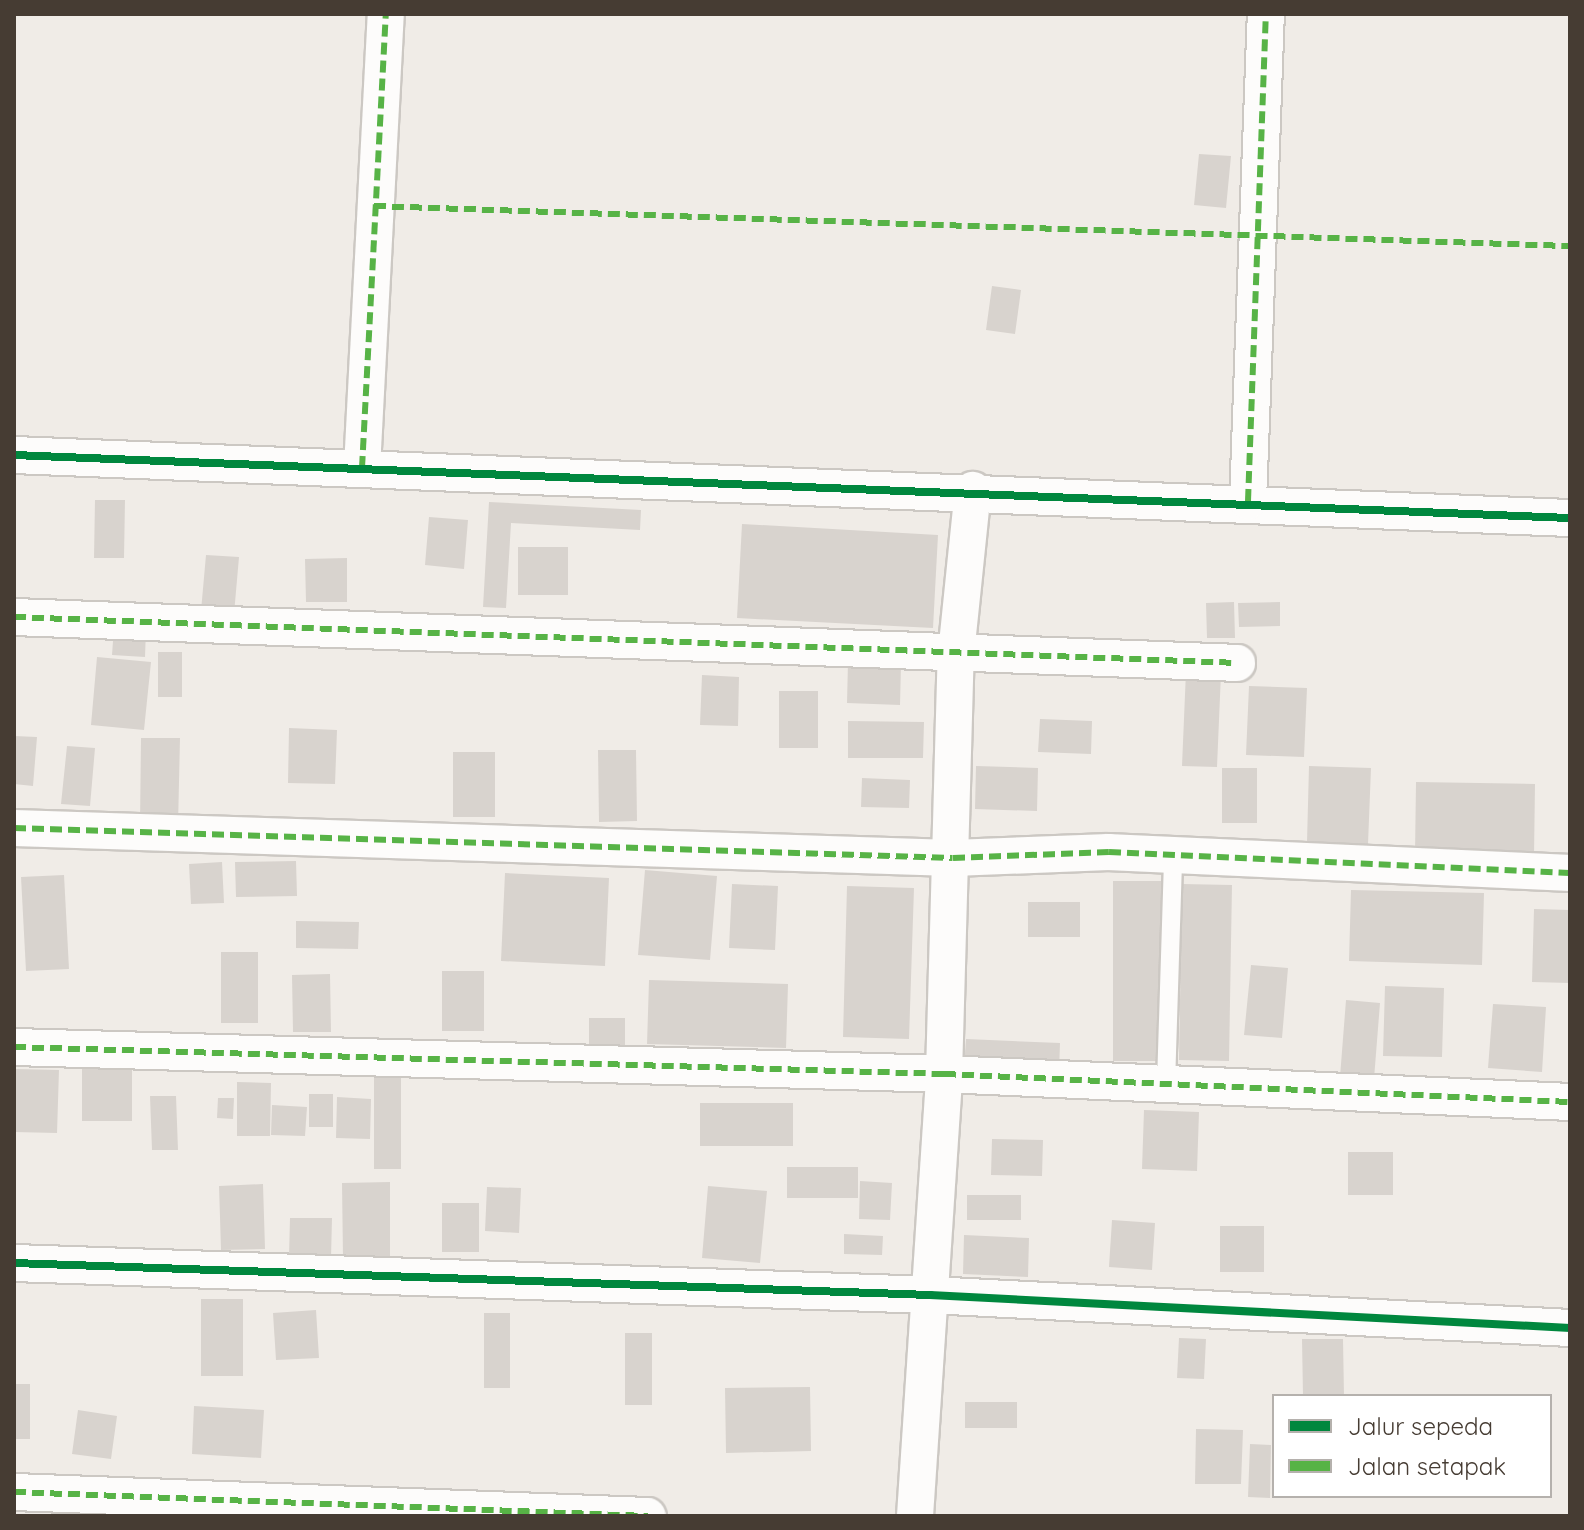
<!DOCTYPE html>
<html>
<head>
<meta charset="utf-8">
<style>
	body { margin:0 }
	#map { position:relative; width:1584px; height:1530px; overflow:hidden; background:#f0ece7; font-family:Quicksand,sans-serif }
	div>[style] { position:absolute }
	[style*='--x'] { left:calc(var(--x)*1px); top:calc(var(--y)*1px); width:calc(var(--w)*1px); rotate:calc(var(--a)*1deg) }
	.building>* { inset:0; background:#d8d3ce }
	.roads { filter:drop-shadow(2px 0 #ccc8c3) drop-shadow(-2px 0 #ccc8c3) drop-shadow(0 2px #ccc8c3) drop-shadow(0 -2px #ccc8c3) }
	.service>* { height:18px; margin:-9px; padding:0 9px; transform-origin:9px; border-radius:9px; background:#fdfcfb }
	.minor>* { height:36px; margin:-18px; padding:0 18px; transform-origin:18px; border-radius:18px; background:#fdfcfb }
	.quiet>* { height:6px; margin-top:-3px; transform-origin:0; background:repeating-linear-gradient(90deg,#57b346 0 12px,transparent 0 18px) }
	.cycleway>* { height:8px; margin:-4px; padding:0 4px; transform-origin:4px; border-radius:4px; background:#00873e }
	span { translate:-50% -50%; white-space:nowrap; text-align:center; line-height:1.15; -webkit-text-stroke:8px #fff; paint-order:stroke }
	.frame { position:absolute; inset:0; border:16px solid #463c33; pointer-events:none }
	.legend { position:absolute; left:1272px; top:1394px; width:280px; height:104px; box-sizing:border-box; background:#fff; border:2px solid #b5b1ad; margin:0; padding:10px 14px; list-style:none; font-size:24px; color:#463c33 }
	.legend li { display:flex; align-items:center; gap:16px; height:40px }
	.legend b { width:40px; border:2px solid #b5b1ad }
</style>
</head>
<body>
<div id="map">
	<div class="building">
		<div style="clip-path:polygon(1199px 154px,1231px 156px,1226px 208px,1194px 205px)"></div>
		<div style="clip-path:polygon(992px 286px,1021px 290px,1015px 334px,986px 330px)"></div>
		<div style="clip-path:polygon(95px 500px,125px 500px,124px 558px,94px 558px)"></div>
		<div style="clip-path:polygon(489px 502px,641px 510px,640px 530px,511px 523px,506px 608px,483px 607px)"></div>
		<div style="clip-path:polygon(429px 517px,468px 520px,464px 569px,425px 565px)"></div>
		<div style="clip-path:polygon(742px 524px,938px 535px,933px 628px,737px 618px)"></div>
		<div style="clip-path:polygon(518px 547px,568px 547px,568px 595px,518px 595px)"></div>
		<div style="clip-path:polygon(206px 555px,239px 557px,234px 614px,201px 611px)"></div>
		<div style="clip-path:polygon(347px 558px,347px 602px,306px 602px,305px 559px)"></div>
		<div style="clip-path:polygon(1234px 602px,1235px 638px,1207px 638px,1206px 603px)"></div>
		<div style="clip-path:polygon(1280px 602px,1280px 626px,1239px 627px,1238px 603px)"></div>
		<div style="clip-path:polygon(114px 627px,146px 629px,145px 657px,112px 655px)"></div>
		<div style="clip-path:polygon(158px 652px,182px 652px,182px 697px,158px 697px)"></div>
		<div style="clip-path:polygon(97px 657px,151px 662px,144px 730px,91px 725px)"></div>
		<div style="clip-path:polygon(848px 662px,901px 664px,900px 705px,847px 703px)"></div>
		<div style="clip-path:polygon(1186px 671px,1221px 673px,1217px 767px,1182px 766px)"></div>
		<div style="clip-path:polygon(702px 675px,739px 677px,738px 726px,700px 725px)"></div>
		<div style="clip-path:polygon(1249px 686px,1307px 688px,1304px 757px,1246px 755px)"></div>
		<div style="clip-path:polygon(779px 691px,818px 691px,818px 748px,779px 748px)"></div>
		<div style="clip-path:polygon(1040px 719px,1092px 721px,1091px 754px,1038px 752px)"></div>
		<div style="clip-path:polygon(848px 721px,924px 722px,923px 758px,848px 758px)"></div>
		<div style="clip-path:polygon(289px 728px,337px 730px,335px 784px,288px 783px)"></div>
		<div style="clip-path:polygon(14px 736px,37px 737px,33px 786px,14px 784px)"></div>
		<div style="clip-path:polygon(141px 738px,180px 738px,178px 826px,140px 825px)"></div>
		<div style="clip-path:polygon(67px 746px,95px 748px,90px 806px,61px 804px)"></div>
		<div style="clip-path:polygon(598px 750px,636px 750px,637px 821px,599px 822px)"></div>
		<div style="clip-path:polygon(453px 752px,495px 752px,495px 817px,453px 817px)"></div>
		<div style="clip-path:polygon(976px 766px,1038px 768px,1037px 811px,975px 809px)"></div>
		<div style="clip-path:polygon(1309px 766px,1371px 768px,1368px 844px,1307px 842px)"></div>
		<div style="clip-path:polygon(1222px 768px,1257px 768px,1257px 823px,1222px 823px)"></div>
		<div style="clip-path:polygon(862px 778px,910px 780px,909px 808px,861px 807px)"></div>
		<div style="clip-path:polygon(1416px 782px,1535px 784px,1534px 856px,1415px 854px)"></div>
		<div style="clip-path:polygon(296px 861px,297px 896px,236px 897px,235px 862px)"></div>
		<div style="clip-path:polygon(222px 862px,224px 903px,191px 904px,189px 864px)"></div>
		<div style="clip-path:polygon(645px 870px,717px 876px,710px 960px,638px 955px)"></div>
		<div style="clip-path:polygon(505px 873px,609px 878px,605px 966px,501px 961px)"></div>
		<div style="clip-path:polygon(64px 875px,69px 969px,26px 971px,21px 877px)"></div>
		<div style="clip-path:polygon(1113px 881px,1163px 881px,1163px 1061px,1113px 1061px)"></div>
		<div style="clip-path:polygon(732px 884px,778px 886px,775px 950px,729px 948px)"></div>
		<div style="clip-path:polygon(1182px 884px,1232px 885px,1229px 1061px,1179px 1060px)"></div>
		<div style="clip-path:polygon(847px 886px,914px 888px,909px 1039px,843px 1037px)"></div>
		<div style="clip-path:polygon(1351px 890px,1484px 893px,1482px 965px,1349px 961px)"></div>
		<div style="clip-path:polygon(1028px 902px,1080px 902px,1080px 937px,1028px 937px)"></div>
		<div style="clip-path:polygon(1534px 909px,1570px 910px,1570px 983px,1532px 982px)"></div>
		<div style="clip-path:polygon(296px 921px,359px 922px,358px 949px,296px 948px)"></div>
		<div style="clip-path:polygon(221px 952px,258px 952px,258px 1023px,221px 1023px)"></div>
		<div style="clip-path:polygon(1251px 965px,1288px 968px,1282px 1038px,1244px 1035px)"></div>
		<div style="clip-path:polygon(442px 971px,484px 971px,484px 1031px,442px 1031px)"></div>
		<div style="clip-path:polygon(330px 974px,331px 1032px,293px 1032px,292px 975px)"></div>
		<div style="clip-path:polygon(649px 980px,788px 984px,786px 1048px,647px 1044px)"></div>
		<div style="clip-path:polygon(1385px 986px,1444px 988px,1442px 1057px,1383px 1056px)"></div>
		<div style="clip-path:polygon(1346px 1000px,1380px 1003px,1374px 1079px,1340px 1077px)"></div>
		<div style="clip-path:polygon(1493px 1004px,1546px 1007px,1542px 1072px,1488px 1068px)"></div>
		<div style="clip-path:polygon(589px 1018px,625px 1018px,625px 1048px,589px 1048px)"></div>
		<div style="clip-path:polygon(966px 1039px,1060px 1043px,1059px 1072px,964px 1067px)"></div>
		<div style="clip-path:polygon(82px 1063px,132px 1063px,132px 1121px,82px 1121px)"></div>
		<div style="clip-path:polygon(14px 1069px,59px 1070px,57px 1133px,14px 1132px)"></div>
		<div style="clip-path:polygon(374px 1073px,401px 1073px,401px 1169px,374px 1169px)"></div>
		<div style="clip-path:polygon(237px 1082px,271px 1083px,270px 1136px,237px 1136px)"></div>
		<div style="clip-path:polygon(309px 1094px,333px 1094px,333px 1127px,309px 1127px)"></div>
		<div style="clip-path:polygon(150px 1096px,176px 1096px,178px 1150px,152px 1150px)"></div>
		<div style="clip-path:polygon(337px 1097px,371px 1099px,370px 1139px,336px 1138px)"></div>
		<div style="clip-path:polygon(218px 1098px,234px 1098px,233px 1119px,217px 1118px)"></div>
		<div style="clip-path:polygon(700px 1103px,793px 1103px,793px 1146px,700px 1146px)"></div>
		<div style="clip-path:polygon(272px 1105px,307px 1107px,305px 1136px,271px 1135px)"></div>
		<div style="clip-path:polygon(1144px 1110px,1199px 1112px,1197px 1171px,1142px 1169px)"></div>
		<div style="clip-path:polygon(992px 1139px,1043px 1140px,1042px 1176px,991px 1175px)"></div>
		<div style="clip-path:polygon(1348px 1152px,1393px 1152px,1393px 1195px,1348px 1195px)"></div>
		<div style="clip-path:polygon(787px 1167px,858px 1167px,858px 1198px,787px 1198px)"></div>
		<div style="clip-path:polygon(860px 1181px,892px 1183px,890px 1220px,859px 1219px)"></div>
		<div style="clip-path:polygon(390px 1182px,390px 1257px,343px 1258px,342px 1183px)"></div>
		<div style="clip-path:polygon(263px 1184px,265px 1249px,221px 1250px,219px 1186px)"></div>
		<div style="clip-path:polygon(708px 1186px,767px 1191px,760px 1263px,702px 1258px)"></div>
		<div style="clip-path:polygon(487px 1187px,521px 1188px,519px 1233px,485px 1231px)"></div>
		<div style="clip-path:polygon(967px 1195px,1021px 1195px,1021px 1220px,967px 1220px)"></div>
		<div style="clip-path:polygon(442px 1203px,479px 1203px,479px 1252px,442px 1252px)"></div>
		<div style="clip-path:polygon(290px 1218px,332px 1218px,331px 1258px,289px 1257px)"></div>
		<div style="clip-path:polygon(1112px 1220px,1155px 1223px,1152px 1270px,1109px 1267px)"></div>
		<div style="clip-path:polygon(1220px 1226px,1264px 1226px,1264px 1272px,1220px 1272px)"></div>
		<div style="clip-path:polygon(844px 1234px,883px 1236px,882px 1255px,844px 1254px)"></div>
		<div style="clip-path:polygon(964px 1235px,1029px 1238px,1028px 1277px,963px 1274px)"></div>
		<div style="clip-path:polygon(201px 1299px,243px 1299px,243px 1376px,201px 1376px)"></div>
		<div style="clip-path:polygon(316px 1310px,319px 1358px,276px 1360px,273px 1313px)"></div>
		<div style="clip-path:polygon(484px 1313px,510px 1313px,510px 1388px,484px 1388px)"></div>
		<div style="clip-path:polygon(625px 1333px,652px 1333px,652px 1405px,625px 1405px)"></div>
		<div style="clip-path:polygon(1179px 1338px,1206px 1339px,1204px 1379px,1177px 1378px)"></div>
		<div style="clip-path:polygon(1302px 1339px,1343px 1339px,1344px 1396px,1303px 1396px)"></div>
		<div style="clip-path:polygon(14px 1384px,30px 1384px,30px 1439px,14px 1439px)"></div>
		<div style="clip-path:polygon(810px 1387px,811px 1451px,726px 1453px,725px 1388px)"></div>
		<div style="clip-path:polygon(965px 1402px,1017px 1402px,1017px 1428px,965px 1428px)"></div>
		<div style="clip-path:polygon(194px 1406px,264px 1410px,261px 1458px,192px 1454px)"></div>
		<div style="clip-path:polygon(78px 1410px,117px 1416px,111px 1459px,72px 1454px)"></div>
		<div style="clip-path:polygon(1196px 1429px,1243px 1430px,1241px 1484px,1195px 1484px)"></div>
		<div style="clip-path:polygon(1250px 1444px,1271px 1445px,1270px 1498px,1248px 1497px)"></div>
	</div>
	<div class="roads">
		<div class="service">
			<div style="--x:1166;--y:1084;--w:226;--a:-88.2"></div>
		</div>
		<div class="minor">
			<div style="--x:14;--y:455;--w:1557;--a:2.32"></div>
			<div style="--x:362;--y:468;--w:455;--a:-87"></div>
			<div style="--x:1248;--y:501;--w:487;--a:-87.9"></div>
			<div style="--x:14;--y:617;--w:1224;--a:2.15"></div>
			<div style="--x:14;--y:828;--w:939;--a:1.83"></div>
			<div style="--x:953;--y:858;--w:156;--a:-2.2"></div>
			<div style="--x:1109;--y:852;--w:461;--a:2.6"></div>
			<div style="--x:14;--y:1047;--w:930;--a:1.66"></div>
			<div style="--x:944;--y:1074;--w:627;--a:2.56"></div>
			<div style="--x:14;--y:1263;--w:917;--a:2"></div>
			<div style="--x:930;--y:1295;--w:641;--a:2.95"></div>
			<div style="--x:14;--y:1492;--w:634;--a:2.17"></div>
			<div style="--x:915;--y:1516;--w:443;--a:-86.2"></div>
			<div style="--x:944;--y:1074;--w:420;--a:-88.4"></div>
			<div style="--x:956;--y:654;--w:165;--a:-84.1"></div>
		</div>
	</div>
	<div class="quiet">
		<div style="--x:374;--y:206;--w:1197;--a:1.92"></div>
		<div style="--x:362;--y:468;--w:455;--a:-87"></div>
		<div style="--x:1248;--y:501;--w:487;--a:-87.9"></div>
		<div style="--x:14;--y:617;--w:1224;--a:2.15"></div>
		<div style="--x:14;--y:828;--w:939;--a:1.83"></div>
		<div style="--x:953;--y:858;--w:156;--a:-2.2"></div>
		<div style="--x:1109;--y:852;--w:461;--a:2.6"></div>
		<div style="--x:14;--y:1047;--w:930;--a:1.66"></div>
		<div style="--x:944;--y:1074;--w:627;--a:2.56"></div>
		<div style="--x:14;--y:1492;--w:634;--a:2.17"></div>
	</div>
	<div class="cycleway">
		<div style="--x:14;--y:455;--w:1557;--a:2.32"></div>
		<div style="--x:14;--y:1263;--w:917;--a:2"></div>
		<div style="--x:930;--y:1295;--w:641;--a:2.95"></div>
	</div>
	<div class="frame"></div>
	<ul class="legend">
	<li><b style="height:10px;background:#00873e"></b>Jalur sepeda</li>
	<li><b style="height:10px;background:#57b346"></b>Jalan setapak</li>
	</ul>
</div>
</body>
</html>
